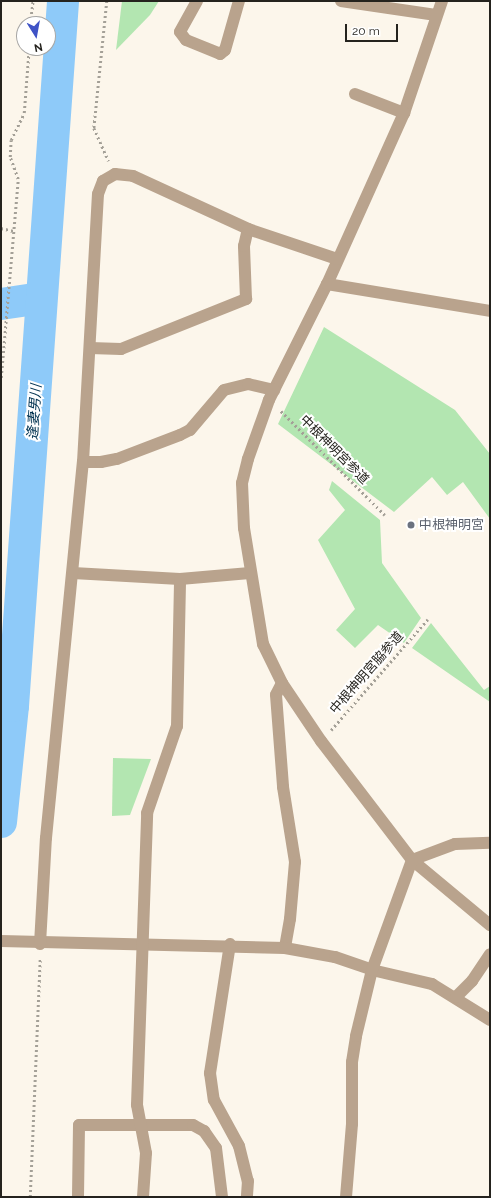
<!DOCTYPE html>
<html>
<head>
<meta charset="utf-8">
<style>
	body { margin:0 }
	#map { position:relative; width:491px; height:1198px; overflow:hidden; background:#fcf6eb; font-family:Raleway,"Noto Sans JP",sans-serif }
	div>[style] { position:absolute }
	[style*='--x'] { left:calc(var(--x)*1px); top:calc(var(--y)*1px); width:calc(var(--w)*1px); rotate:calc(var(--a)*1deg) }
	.green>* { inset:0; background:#b3e6b1 }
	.river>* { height:32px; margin:-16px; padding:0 16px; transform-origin:16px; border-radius:16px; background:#8ecaf9 }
	.path>* { height:2.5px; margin-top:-1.25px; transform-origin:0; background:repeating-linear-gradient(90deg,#a4a097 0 2px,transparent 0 5px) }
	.minor>* { height:12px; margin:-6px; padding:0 6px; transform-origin:6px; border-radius:6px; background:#b9a38d }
	.dots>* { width:11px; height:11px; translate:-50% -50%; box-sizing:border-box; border:2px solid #fff; border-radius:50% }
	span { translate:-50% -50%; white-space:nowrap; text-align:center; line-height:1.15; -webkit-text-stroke:4px #fff; paint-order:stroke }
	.street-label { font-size:13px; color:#25231e }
	.worship-label { font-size:13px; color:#5b616d }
	.left { translate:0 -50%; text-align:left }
	.water-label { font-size:14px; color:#013250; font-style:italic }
	.frame { position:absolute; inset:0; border:2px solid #25231e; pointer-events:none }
	.north { position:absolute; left:16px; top:16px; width:40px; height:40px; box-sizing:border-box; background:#fff; border:1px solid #a8a7a5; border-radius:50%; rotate:169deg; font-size:11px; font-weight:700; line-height:16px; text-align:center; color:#25231e }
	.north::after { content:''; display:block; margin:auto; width:14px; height:18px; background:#3f53c6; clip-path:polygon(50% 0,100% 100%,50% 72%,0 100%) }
	.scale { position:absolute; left:345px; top:24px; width:53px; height:18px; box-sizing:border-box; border:2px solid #25231e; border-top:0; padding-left:5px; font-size:12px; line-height:14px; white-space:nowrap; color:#25231e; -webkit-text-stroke:3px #fff; paint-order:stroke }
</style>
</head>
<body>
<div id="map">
	<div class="green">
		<div style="clip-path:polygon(122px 1px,159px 1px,150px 15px,116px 50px)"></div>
		<div style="clip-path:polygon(324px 327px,455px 410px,490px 454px,490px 519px,463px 482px,447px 495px,432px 477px,394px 512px,278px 424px)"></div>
		<div style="clip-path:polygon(332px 481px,380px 520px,382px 563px,421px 618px,404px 643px,378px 625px,355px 648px,336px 630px,355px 609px,318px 540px,345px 510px,329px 490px)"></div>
		<div style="clip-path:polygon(431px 623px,484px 690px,490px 686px,490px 702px,412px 648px)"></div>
		<div style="clip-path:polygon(113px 758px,151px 759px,130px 815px,112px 816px)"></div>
	</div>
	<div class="river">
		<div style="--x:1;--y:304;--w:40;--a:-8.5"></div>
		<div style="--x:1;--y:822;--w:117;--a:-84.1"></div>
		<div style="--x:13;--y:706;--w:707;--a:-85.94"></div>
	</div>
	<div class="path">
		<div style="--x:107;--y:1;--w:128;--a:95.8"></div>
		<div style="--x:94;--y:128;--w:36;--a:66"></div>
		<div style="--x:30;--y:24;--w:23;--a:-83"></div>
		<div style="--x:1;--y:228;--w:13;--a:13"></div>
		<div style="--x:1;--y:378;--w:200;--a:-85.1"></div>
		<div style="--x:18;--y:179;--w:23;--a:-110"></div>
		<div style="--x:10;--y:157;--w:17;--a:-87"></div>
		<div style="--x:11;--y:140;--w:30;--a:-64"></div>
		<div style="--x:24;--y:113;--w:65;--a:-85.6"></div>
		<div style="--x:281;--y:411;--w:147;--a:45"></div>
		<div style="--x:331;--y:730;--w:147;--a:-48.9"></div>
		<div style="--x:30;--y:1197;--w:239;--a:-87.6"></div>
	</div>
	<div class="minor">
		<div style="--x:197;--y:1;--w:35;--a:119"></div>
		<div style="--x:180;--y:32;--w:10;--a:53"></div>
		<div style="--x:186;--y:40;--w:37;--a:22"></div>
		<div style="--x:220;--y:54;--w:6;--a:-39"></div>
		<div style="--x:225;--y:50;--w:51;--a:-74.1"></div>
		<div style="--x:341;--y:1;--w:96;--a:8.4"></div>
		<div style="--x:442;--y:1;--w:118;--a:108.7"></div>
		<div style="--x:404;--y:113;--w:188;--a:114.2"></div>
		<div style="--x:327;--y:284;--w:130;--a:116.6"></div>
		<div style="--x:269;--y:400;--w:63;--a:109.6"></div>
		<div style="--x:248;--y:459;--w:25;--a:104"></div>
		<div style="--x:242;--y:483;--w:45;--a:87.5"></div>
		<div style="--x:244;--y:528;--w:118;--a:80.7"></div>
		<div style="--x:263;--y:644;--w:43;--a:64"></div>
		<div style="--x:282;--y:683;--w:70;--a:56.1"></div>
		<div style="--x:321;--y:741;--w:150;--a:52.6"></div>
		<div style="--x:412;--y:860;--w:102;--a:39.8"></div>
		<div style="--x:355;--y:94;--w:53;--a:21.2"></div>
		<div style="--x:327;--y:284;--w:165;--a:9.4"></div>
		<div style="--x:90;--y:348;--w:31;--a:2"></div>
		<div style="--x:121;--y:349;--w:135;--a:-21.8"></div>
		<div style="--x:246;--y:299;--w:53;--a:-92.2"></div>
		<div style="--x:244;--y:246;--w:17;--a:-77"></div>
		<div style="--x:83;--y:462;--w:18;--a:0"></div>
		<div style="--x:101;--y:462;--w:16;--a:-11"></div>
		<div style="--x:117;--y:459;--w:67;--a:-20.9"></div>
		<div style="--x:180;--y:435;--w:11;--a:-27"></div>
		<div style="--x:190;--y:430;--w:52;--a:-49.6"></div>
		<div style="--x:224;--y:390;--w:25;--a:-14"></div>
		<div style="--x:248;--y:384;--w:27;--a:13"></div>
		<div style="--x:73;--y:573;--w:107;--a:3.2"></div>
		<div style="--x:180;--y:579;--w:70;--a:-4.9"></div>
		<div style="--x:282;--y:683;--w:13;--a:117"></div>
		<div style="--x:276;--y:695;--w:92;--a:85.6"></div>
		<div style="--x:283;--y:787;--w:76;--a:80.9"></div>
		<div style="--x:295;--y:862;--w:57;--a:95"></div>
		<div style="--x:290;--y:919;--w:29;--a:100"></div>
		<div style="--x:412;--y:860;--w:46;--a:-20.4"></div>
		<div style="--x:455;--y:844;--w:35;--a:-2"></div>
		<div style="--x:1;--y:941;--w:284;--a:1.4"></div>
		<div style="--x:285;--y:948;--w:51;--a:10.2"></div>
		<div style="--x:335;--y:957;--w:39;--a:19"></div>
		<div style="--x:372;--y:970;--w:62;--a:13.1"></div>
		<div style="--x:432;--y:984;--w:68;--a:31.8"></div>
		<div style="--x:40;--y:944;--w:106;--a:-86.8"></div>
		<div style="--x:46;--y:838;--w:378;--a:-84.4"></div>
		<div style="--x:83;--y:462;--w:268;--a:-86.8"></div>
		<div style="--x:98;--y:194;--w:14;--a:-69"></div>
		<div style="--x:103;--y:181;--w:14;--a:-30"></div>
		<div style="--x:115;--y:174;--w:18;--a:6"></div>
		<div style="--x:133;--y:176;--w:127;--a:24.7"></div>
		<div style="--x:248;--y:229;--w:94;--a:18.6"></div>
		<div style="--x:230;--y:944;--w:131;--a:98.8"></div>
		<div style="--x:210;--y:1073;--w:27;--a:82"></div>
		<div style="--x:214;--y:1100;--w:52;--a:61.5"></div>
		<div style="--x:239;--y:1146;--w:36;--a:76"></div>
		<div style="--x:248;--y:1181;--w:16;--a:94"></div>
		<div style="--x:456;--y:997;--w:23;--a:-45"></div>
		<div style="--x:472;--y:981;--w:32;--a:-56"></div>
		<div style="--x:78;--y:1197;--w:72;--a:-89.2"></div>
		<div style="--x:79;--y:1125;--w:114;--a:0"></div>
		<div style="--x:193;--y:1125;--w:13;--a:29"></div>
		<div style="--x:204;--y:1131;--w:21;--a:55"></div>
		<div style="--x:216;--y:1148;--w:49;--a:83"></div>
		<div style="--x:143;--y:1197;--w:44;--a:-86.1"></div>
		<div style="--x:146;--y:1153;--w:49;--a:-100.6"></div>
		<div style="--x:137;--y:1105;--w:292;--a:-88"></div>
		<div style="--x:147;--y:813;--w:92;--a:-71"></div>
		<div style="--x:177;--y:726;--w:147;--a:-88.8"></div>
		<div style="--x:346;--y:1197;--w:73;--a:-85.3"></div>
		<div style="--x:352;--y:1124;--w:62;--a:-90"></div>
		<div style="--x:352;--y:1062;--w:26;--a:-81"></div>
		<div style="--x:356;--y:1036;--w:68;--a:-76.4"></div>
		<div style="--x:372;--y:970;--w:117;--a:-70"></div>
	</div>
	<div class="dots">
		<div style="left:411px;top:525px;background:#6b7280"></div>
	</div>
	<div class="street-label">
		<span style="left:334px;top:450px;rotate:45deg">中根神明宮参道</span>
		<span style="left:367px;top:673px;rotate:-49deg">中根神明宮脇参道</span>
	</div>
	<div class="worship-label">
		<span class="left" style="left:419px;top:525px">中根神明宮</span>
	</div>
	<div class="water-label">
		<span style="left:34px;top:412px;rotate:-86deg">逢妻男川</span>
	</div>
	<div class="frame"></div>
	<div class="north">N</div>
	<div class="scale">20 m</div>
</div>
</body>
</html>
